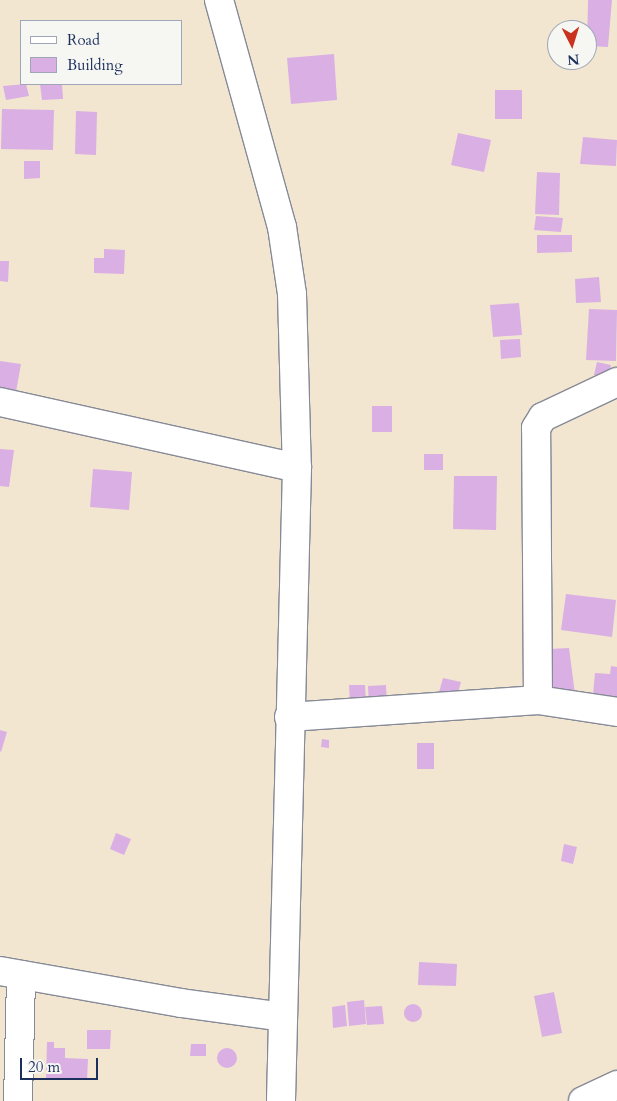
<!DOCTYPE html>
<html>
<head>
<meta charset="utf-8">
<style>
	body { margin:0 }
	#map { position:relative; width:617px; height:1101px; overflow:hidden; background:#f2e6d0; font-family:Cardo,serif }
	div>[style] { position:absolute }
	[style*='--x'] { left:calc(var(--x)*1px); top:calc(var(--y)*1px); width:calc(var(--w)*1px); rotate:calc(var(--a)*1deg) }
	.building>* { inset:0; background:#daafe4 }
	.round { border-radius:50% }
	.roads { filter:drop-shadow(1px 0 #868a97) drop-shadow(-1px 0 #868a97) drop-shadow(0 1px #868a97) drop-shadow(0 -1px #868a97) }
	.minor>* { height:28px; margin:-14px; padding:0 14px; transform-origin:14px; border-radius:14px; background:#fff }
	span { translate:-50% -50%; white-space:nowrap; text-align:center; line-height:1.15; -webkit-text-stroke:5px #f6f6f2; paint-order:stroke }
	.legend { position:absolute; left:20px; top:20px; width:162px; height:65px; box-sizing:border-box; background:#f6f6f2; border:1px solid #9ea6b7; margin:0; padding:6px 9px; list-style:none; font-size:15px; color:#1b2f5e }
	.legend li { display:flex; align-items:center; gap:10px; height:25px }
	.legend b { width:25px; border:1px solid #9ea6b7 }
	.north { position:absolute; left:547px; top:20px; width:50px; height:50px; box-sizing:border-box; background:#f6f6f2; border:1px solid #9ea6b7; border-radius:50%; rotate:175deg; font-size:14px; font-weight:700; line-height:20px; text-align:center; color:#1b2f5e }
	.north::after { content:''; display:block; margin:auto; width:18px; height:22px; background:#c8321e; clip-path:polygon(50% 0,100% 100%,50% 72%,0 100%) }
	.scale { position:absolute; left:20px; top:1058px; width:78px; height:22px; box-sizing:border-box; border:2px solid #1b2f5e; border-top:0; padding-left:6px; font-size:15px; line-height:18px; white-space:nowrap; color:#1b2f5e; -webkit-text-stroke:4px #f6f6f2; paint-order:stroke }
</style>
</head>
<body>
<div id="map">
	<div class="building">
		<div style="clip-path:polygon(588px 0,612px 0,608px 47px,587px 46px)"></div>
		<div style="clip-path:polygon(334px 54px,337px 100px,291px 104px,287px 58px)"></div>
		<div style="clip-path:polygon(26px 84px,29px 96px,6px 100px,3px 86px)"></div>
		<div style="clip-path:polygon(40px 84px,62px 84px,63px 99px,42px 100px)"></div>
		<div style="clip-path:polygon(495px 90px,522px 90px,522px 119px,495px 119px)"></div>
		<div style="clip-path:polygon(2px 109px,54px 110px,53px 150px,1px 149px)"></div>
		<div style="clip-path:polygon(76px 111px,97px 112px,96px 155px,75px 154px)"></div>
		<div style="clip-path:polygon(458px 133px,491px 140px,484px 172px,451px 165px)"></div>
		<div style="clip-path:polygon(583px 137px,617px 140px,616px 166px,580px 164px)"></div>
		<div style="clip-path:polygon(24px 161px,40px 161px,40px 178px,24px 179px)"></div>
		<div style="clip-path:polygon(537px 172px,560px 173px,559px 215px,535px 214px)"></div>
		<div style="clip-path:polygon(536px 216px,563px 218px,561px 232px,534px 230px)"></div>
		<div style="clip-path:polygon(537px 235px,572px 235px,572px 252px,537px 253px)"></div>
		<div style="clip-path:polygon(104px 249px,125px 250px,124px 274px,94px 273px,94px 258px,104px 258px)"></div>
		<div style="clip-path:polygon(0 261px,9px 261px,8px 282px,0 281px)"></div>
		<div style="clip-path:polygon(599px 277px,601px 302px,576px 303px,575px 279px)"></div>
		<div style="clip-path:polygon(519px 303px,522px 335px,493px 337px,490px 305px)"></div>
		<div style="clip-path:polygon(589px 309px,617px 310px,616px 361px,586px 360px)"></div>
		<div style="clip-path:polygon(520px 339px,521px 357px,501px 359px,500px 340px)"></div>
		<div style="clip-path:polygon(0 361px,21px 364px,16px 392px,0 390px)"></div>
		<div style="clip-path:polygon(597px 362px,611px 365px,609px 378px,594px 375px)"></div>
		<div style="clip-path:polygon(372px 406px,392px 406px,392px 432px,372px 432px)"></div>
		<div style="clip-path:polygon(0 449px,14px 450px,9px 487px,0 486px)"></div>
		<div style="clip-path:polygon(424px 454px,443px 454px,443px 470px,424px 470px)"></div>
		<div style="clip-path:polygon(93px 469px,132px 472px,129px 510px,90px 507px)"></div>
		<div style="clip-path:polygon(454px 476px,497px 476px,496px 530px,453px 529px)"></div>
		<div style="clip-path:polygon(566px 594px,616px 600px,612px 637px,561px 630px)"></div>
		<div style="clip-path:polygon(569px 648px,575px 694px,551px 695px,549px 649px)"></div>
		<div style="clip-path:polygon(611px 666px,617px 667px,617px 707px,592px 705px,595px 673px,610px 674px)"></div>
		<div style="clip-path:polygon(443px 678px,461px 682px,456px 700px,438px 696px)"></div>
		<div style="clip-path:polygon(349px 685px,365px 685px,366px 704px,350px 705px)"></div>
		<div style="clip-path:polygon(386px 685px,387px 704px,369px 706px,368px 686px)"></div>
		<div style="clip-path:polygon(0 730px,7px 732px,1px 752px,0 751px)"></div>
		<div style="clip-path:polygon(322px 739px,329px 740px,329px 748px,321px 747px)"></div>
		<div style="clip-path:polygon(417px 743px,434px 743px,434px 769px,417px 769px)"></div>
		<div style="clip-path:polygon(116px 833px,131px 839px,124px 855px,110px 849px)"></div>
		<div style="clip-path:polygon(564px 844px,577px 847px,573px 864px,561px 861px)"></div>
		<div style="clip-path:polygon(419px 962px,457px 964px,456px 986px,418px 985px)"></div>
		<div style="clip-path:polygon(554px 992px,562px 1033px,542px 1037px,534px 996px)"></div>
		<div style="clip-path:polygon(364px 1000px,366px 1024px,349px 1026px,347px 1002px)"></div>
		<div class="round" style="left:404px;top:1004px;width:18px;height:18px"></div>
		<div style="clip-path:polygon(345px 1005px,347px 1026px,333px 1028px,332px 1007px)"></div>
		<div style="clip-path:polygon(382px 1006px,384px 1024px,367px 1025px,365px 1007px)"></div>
		<div style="clip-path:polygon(87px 1030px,111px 1030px,110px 1049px,87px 1049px)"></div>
		<div style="clip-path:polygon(47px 1042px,54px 1042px,54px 1048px,65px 1048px,65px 1058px,88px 1059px,87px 1080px,46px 1079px)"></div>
		<div style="clip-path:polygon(191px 1044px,206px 1044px,206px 1056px,190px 1056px)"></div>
		<div class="round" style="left:217px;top:1048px;width:20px;height:20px"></div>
	</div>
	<div class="roads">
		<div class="minor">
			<div style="--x:219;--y:0;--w:236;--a:74.5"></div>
			<div style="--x:282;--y:227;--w:68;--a:81.5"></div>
			<div style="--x:292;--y:294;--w:174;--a:88.4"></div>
			<div style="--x:297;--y:468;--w:633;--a:91.45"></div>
			<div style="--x:0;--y:402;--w:304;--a:12.5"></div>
			<div style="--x:538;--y:700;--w:272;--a:-90.4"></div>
			<div style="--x:536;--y:428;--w:13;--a:-58"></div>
			<div style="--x:543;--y:417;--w:82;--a:-25.3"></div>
			<div style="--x:289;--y:717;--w:250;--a:-3.9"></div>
			<div style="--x:538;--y:700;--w:80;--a:8.6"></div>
			<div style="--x:0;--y:971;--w:184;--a:10"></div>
			<div style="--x:181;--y:1003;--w:103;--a:7.8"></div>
			<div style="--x:18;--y:1101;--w:126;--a:-88.6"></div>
			<div style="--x:583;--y:1101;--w:38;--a:-25"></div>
		</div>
	</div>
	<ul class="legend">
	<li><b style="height:6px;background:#fff"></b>Road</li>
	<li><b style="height:14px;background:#daafe4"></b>Building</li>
	</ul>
	<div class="north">N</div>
	<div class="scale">20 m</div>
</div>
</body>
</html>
